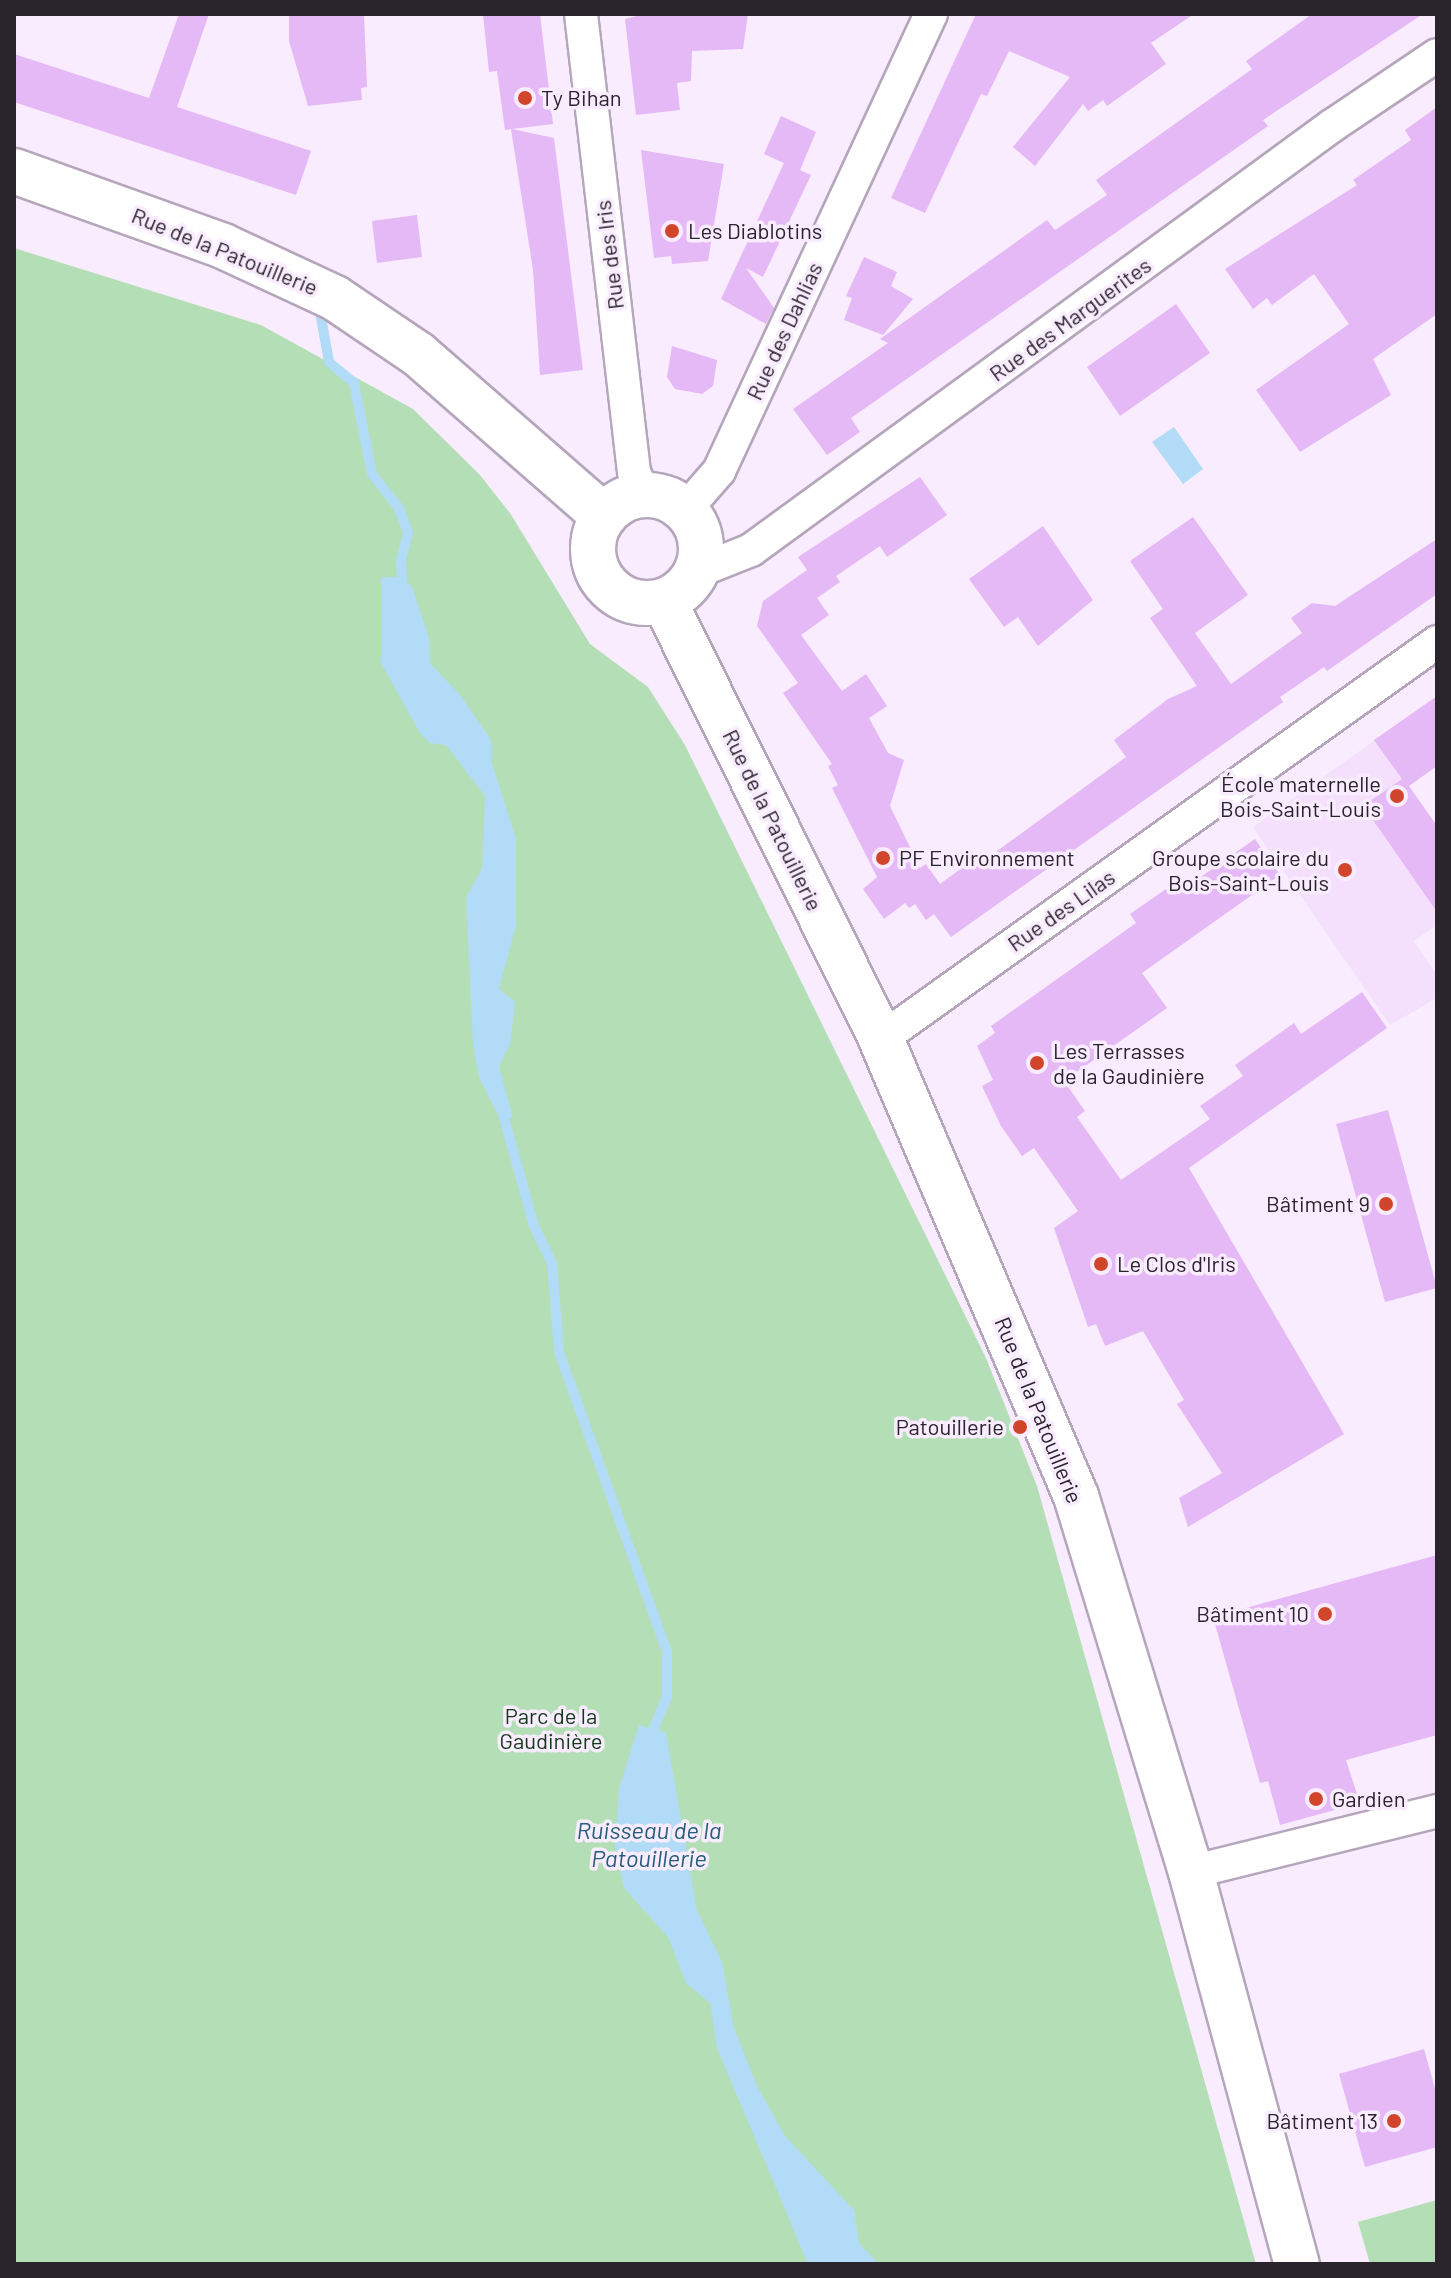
<!DOCTYPE html>
<html>
<head>
<meta charset="utf-8">
<style>
	body { margin:0 }
	#map { position:relative; width:1451px; height:2278px; overflow:hidden; background:#f9ecfe; font-family:Barlow,sans-serif }
	div>[style] { position:absolute }
	[style*='--x'] { left:calc(var(--x)*1px); top:calc(var(--y)*1px); width:calc(var(--w)*1px); rotate:calc(var(--a)*1deg) }
	.built>* { inset:0; background:#f4dffc }
	.green>* { inset:0; background:#b4dfb6 }
	.water>* { inset:0; background:#b1dbf6 }
	.stream>* { height:10px; margin:-5px; padding:0 5px; transform-origin:5px; border-radius:5px; background:#b1dbf6 }
	.building>* { inset:0; background:#e5b8f6 }
	.roads { filter:drop-shadow(2px 0 #b5a6bb) drop-shadow(-2px 0 #b5a6bb) drop-shadow(0 2px #b5a6bb) drop-shadow(0 -2px #b5a6bb) }
	.street>* { height:32px; margin:-16px; padding:0 16px; transform-origin:16px; border-radius:16px; background:#fff }
	.secondary>* { height:44px; margin:-22px; padding:0 22px; transform-origin:22px; border-radius:22px; background:#fff }
	.secondary>.ring { margin:-22px; padding:0; box-sizing:content-box; background:none; border:44px solid #fff; border-radius:50% }
	.dots>* { width:22px; height:22px; translate:-50% -50%; box-sizing:border-box; border:4px solid #f9ecfe; border-radius:50% }
	span { translate:-50% -50%; white-space:nowrap; text-align:center; line-height:1.15; -webkit-text-stroke:7px #f9ecfe; paint-order:stroke }
	.poi-label { font-size:22px; color:#2a242c }
	.left { translate:0 -50%; text-align:left }
	.right { translate:-100% -50%; text-align:right }
	.street-label { font-size:22px; color:#2a242c }
	.park-label { font-size:22px; color:#103916 }
	.water-label { font-size:24px; color:#265d7b; font-style:italic }
	.frame { position:absolute; inset:0; border:16px solid #2a242c; pointer-events:none }
</style>
</head>
<body>
<div id="map">
	<div class="built">
		<div style="clip-path:polygon(1375px 740px,1402px 779px,1363px 807px,1437px 912px,1437px 925px,1414px 941px,1437px 975px,1437px 998px,1390px 1025px,1253px 827px)"></div>
	</div>
	<div class="green">
		<div style="clip-path:polygon(14px 248px,261px 325px,413px 409px,479px 474px,510px 513px,590px 644px,648px 687px,685px 745px,986px 1358px,1037px 1486px,1256px 2264px,14px 2264px)"></div>
		<div style="clip-path:polygon(1437px 2200px,1437px 2264px,1370px 2264px,1358px 2222px)"></div>
	</div>
	<div class="water">
		<div style="clip-path:polygon(1174px 427px,1203px 469px,1183px 484px,1152px 442px)"></div>
		<div style="clip-path:polygon(381px 577px,400px 577px,412px 587px,429px 638px,430px 663px,461px 696px,491px 740px,491px 760px,516px 839px,516px 925px,499px 989px,515px 1002px,510px 1045px,499px 1066px,513px 1118px,500px 1119px,479px 1077px,473px 1044px,466px 897px,482px 869px,485px 796px,446px 745px,430px 743px,420px 733px,381px 663px)"></div>
		<div style="clip-path:polygon(639px 1725px,666px 1733px,697px 1910px,722px 1962px,734px 2028px,757px 2086px,785px 2136px,854px 2210px,859px 2243px,879px 2264px,808px 2264px,717px 2048px,710px 2003px,686px 1983px,668px 1937px,624px 1888px,615px 1848px,619px 1788px)"></div>
	</div>
	<div class="stream">
		<div style="--x:320;--y:312;--w:51;--a:79.8"></div>
		<div style="--x:329;--y:362;--w:33;--a:40"></div>
		<div style="--x:354;--y:383;--w:93;--a:78.8"></div>
		<div style="--x:372;--y:474;--w:43;--a:51.5"></div>
		<div style="--x:399;--y:508;--w:27;--a:70"></div>
		<div style="--x:408;--y:533;--w:30;--a:104"></div>
		<div style="--x:401;--y:562;--w:28;--a:86"></div>
		<div style="--x:501;--y:1107;--w:123;--a:74.5"></div>
		<div style="--x:534;--y:1226;--w:41;--a:64.1"></div>
		<div style="--x:552;--y:1263;--w:89;--a:85.5"></div>
		<div style="--x:559;--y:1352;--w:319;--a:70.2"></div>
		<div style="--x:667;--y:1652;--w:45;--a:90"></div>
		<div style="--x:667;--y:1697;--w:34;--a:113"></div>
		<div style="--x:654;--y:1728;--w:12;--a:81"></div>
	</div>
	<div class="building">
		<div style="clip-path:polygon(179px 14px,209px 14px,177px 107px,311px 151px,296px 195px,14px 102px,14px 54px,149px 98px)"></div>
		<div style="clip-path:polygon(289px 14px,364px 14px,367px 87px,361px 88px,362px 100px,308px 106px,289px 41px)"></div>
		<div style="clip-path:polygon(483px 14px,540px 14px,553px 124px,512px 129px,554px 138px,583px 370px,540px 375px,533px 270px,511px 129px,505px 130px,497px 71px,489px 72px)"></div>
		<div style="clip-path:polygon(645px 14px,748px 14px,743px 49px,692px 51px,691px 81px,677px 83px,680px 110px,636px 115px,625px 19px)"></div>
		<div style="clip-path:polygon(976px 14px,1194px 14px,1151px 43px,1166px 64px,1107px 106px,1103px 100px,1088px 111px,1083px 104px,1035px 166px,1013px 147px,1070px 77px,1009px 51px,987px 96px,981px 94px,925px 213px,891px 198px)"></div>
		<div style="clip-path:polygon(1312px 14px,1423px 14px,1263px 120px,1268px 126px,851px 418px,860px 432px,827px 455px,793px 409px,888px 343px,880px 339px,1047px 220px,1055px 230px,1107px 195px,1096px 180px,1252px 69px,1246px 61px)"></div>
		<div style="clip-path:polygon(1437px 107px,1437px 314px,1373px 359px,1391px 395px,1300px 452px,1256px 390px,1349px 324px,1314px 274px,1272px 305px,1267px 298px,1253px 309px,1225px 269px,1357px 185px,1353px 180px,1411px 140px,1405px 130px)"></div>
		<div style="clip-path:polygon(781px 116px,816px 132px,800px 170px,811px 175px,763px 277px,746px 268px,774px 308px,766px 324px,721px 299px,784px 163px,764px 154px)"></div>
		<div style="clip-path:polygon(641px 150px,724px 164px,708px 261px,672px 264px,671px 256px,654px 258px)"></div>
		<div style="clip-path:polygon(417px 215px,422px 257px,377px 263px,372px 221px)"></div>
		<div style="clip-path:polygon(864px 257px,897px 272px,891px 286px,913px 299px,883px 335px,844px 320px,852px 298px,846px 296px)"></div>
		<div style="clip-path:polygon(1176px 304px,1210px 353px,1120px 416px,1087px 367px)"></div>
		<div style="clip-path:polygon(672px 346px,717px 360px,713px 386px,702px 394px,675px 389px,667px 377px)"></div>
		<div style="clip-path:polygon(920px 477px,947px 515px,887px 557px,880px 546px,836px 576px,840px 582px,817px 598px,829px 615px,801px 635px,842px 691px,866px 674px,887px 706px,869px 718px,888px 753px,904px 760px,890px 806px,920px 868px,926px 864px,940px 884px,978px 856px,982px 862px,1126px 757px,1114px 740px,1168px 699px,1197px 686px,1150px 618px,1163px 609px,1130px 561px,1193px 517px,1248px 595px,1195px 633px,1231px 684px,1302px 633px,1291px 618px,1312px 603px,1335px 606px,1437px 539px,1437px 594px,1327px 671px,1324px 667px,1280px 697px,1283px 702px,951px 937px,934px 914px,926px 920px,915px 904px,909px 908px,905px 903px,884px 919px,863px 889px,877px 877px,832px 788px,838px 785px,828px 766px,832px 764px,783px 693px,798px 683px,757px 626px,763px 601px,807px 570px,798px 557px)"></div>
		<div style="clip-path:polygon(1043px 526px,1093px 600px,1038px 646px,1018px 617px,1004px 627px,969px 579px)"></div>
		<div style="clip-path:polygon(1437px 696px,1437px 766px,1409px 786px,1437px 826px,1437px 912px,1363px 806px,1402px 779px,1374px 740px)"></div>
		<div style="clip-path:polygon(1255px 839px,1280px 875px,1142px 973px,1167px 1008px,1064px 1081px,1085px 1111px,1077px 1117px,1121px 1180px,1210px 1119px,1200px 1106px,1243px 1076px,1235px 1065px,1294px 1023px,1301px 1034px,1362px 992px,1387px 1028px,1189px 1168px,1344px 1434px,1188px 1527px,1179px 1498px,1222px 1473px,1177px 1404px,1184px 1400px,1143px 1331px,1105px 1346px,1096px 1324px,1088px 1327px,1054px 1228px,1078px 1211px,1034px 1148px,1022px 1156px,1001px 1126px,982px 1086px,993px 1080px,977px 1046px,995px 1033px,991px 1026px,1136px 923px,1130px 914px,1166px 889px,1169px 893px,1183px 884px,1185px 888px)"></div>
		<div style="clip-path:polygon(1388px 1110px,1437px 1288px,1385px 1302px,1336px 1124px)"></div>
		<div style="clip-path:polygon(1437px 1555px,1437px 1735px,1346px 1760px,1360px 1803px,1280px 1825px,1268px 1781px,1260px 1783px,1213px 1617px)"></div>
		<div style="clip-path:polygon(1424px 2049px,1437px 2096px,1437px 2147px,1365px 2167px,1339px 2074px)"></div>
	</div>
	<div class="roads">
		<div class="street">
			<div style="--x:581;--y:14;--w:461;--a:83.4"></div>
			<div style="--x:634;--y:472;--w:24;--a:66"></div>
			<div style="--x:685;--y:510;--w:52;--a:-48.9"></div>
			<div style="--x:719;--y:471;--w:504;--a:-65.11"></div>
			<div style="--x:696;--y:572;--w:59;--a:-21.8"></div>
			<div style="--x:751;--y:550;--w:721;--a:-36.14"></div>
			<div style="--x:1333;--y:125;--w:125;--a:-33.9"></div>
			<div style="--x:881;--y:1039;--w:683;--a:-35.53"></div>
			<div style="--x:1191;--y:1872;--w:253;--a:-13.9"></div>
		</div>
		<div class="secondary">
			<div style="--x:14;--y:171;--w:222;--a:19.7"></div>
			<div style="--x:223;--y:246;--w:123;--a:24.9"></div>
			<div style="--x:335;--y:298;--w:100;--a:34"></div>
			<div style="--x:418;--y:354;--w:247;--a:41.1"></div>
			<div class="ring" style="left:593px;top:495px;width:64px;height:64px"></div>
			<div style="--x:664;--y:601;--w:489;--a:63.6"></div>
			<div style="--x:881;--y:1039;--w:497;--a:66.9"></div>
			<div style="--x:1076;--y:1496;--w:393;--a:73"></div>
			<div style="--x:1191;--y:1872;--w:406;--a:74.9"></div>
		</div>
	</div>
	<div class="dots">
		<div style="left:525px;top:98px;background:#d1462b"></div>
		<div style="left:672px;top:231px;background:#d1462b"></div>
		<div style="left:1397px;top:796px;background:#d1462b"></div>
		<div style="left:883px;top:858px;background:#d1462b"></div>
		<div style="left:1345px;top:870px;background:#d1462b"></div>
		<div style="left:1037px;top:1063px;background:#d1462b"></div>
		<div style="left:1386px;top:1204px;background:#d1462b"></div>
		<div style="left:1101px;top:1264px;background:#d1462b"></div>
		<div style="left:1020px;top:1427px;background:#d1462b"></div>
		<div style="left:1325px;top:1614px;background:#d1462b"></div>
		<div style="left:1316px;top:1799px;background:#d1462b"></div>
		<div style="left:1394px;top:2121px;background:#d1462b"></div>
	</div>
	<div class="poi-label">
		<span class="left" style="left:541px;top:98px">Ty Bihan</span>
		<span class="left" style="left:688px;top:231px">Les Diablotins</span>
		<span class="right" style="left:1381px;top:796px">École maternelle<br>Bois-Saint-Louis</span>
		<span class="right" style="left:1329px;top:870px">Groupe scolaire du<br>Bois-Saint-Louis</span>
		<span class="left" style="left:899px;top:858px">PF Environnement</span>
		<span class="left" style="left:1053px;top:1063px">Les Terrasses<br>de la Gaudinière</span>
		<span class="right" style="left:1370px;top:1204px">Bâtiment 9</span>
		<span class="left" style="left:1117px;top:1264px">Le Clos d'Iris</span>
		<span class="right" style="left:1004px;top:1427px">Patouillerie</span>
		<span class="right" style="left:1309px;top:1614px">Bâtiment 10</span>
		<span class="left" style="left:1332px;top:1799px">Gardien</span>
		<span class="right" style="left:1378px;top:2121px">Bâtiment 13</span>
	</div>
	<div class="street-label">
		<span style="left:225px;top:251px;rotate:22deg">Rue de la Patouillerie</span>
		<span style="left:609px;top:255px;rotate:-97deg">Rue des Iris</span>
		<span style="left:1070px;top:319px;rotate:-36deg">Rue des Marguerites</span>
		<span style="left:784px;top:331px;rotate:-65deg">Rue des Dahlias</span>
		<span style="left:773px;top:820px;rotate:64deg">Rue de la Patouillerie</span>
		<span style="left:1061px;top:910px;rotate:-35deg">Rue des Lilas</span>
		<span style="left:1039px;top:1410px;rotate:68deg">Rue de la Patouillerie</span>
	</div>
	<div class="park-label">
		<span style="left:551px;top:1728px">Parc de la<br>Gaudinière</span>
	</div>
	<div class="water-label">
		<span style="left:649px;top:1844px">Ruisseau de la<br>Patouillerie</span>
	</div>
	<div class="frame"></div>
</div>
</body>
</html>
